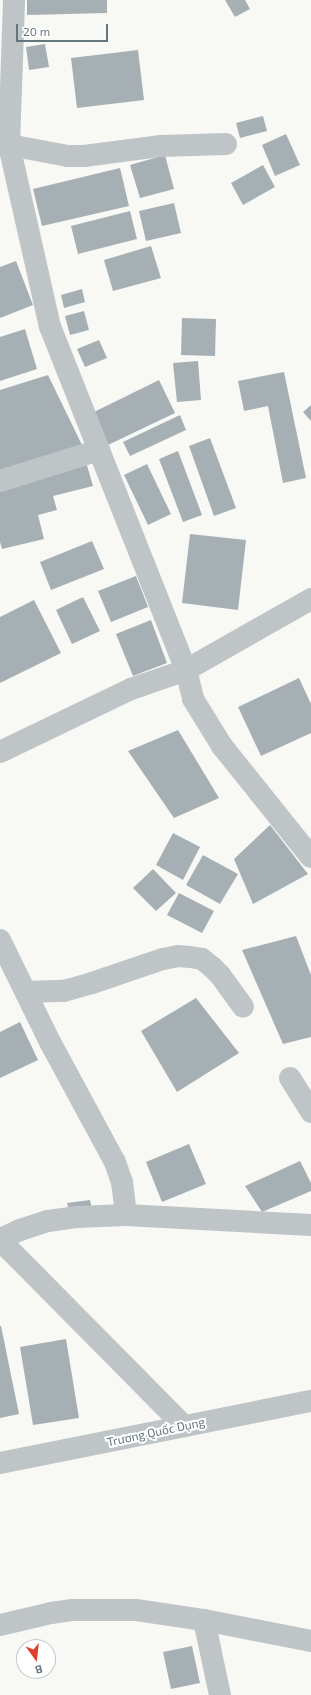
<!DOCTYPE html>
<html>
<head>
<meta charset="utf-8">
<style>
	body { margin:0 }
	#map { position:relative; width:311px; height:1695px; overflow:hidden; background:#f8f8f5; font-family:"Exo 2",sans-serif }
	div>[style] { position:absolute }
	[style*='--x'] { left:calc(var(--x)*1px); top:calc(var(--y)*1px); width:calc(var(--w)*1px); rotate:calc(var(--a)*1deg) }
	.building>* { inset:0; background:#a6b0b4 }
	.minor>* { height:22px; margin:-11px; padding:0 11px; transform-origin:11px; border-radius:11px; background:#bfc5c7 }
	.tertiary>* { height:22px; margin:-11px; padding:0 11px; transform-origin:11px; border-radius:11px; background:#bfc5c7 }
	span { translate:-50% -50%; white-space:nowrap; text-align:center; line-height:1.15; -webkit-text-stroke:4px #fff; paint-order:stroke }
	.street-label { font-size:12px; color:#64777f }
	.north { position:absolute; left:16px; top:1639px; width:40px; height:40px; box-sizing:border-box; background:#fff; border:1px solid #c1c9cc; border-radius:50%; rotate:165deg; font-size:11px; font-weight:700; line-height:16px; text-align:center; color:#64777f }
	.north::after { content:''; display:block; margin:auto; width:14px; height:18px; background:#df412f; clip-path:polygon(50% 0,100% 100%,50% 72%,0 100%) }
	.scale { position:absolute; left:16px; top:24px; width:92px; height:18px; box-sizing:border-box; border:2px solid #64777f; border-top:0; padding-left:5px; font-size:12px; line-height:14px; white-space:nowrap; color:#64777f; -webkit-text-stroke:3px #fff; paint-order:stroke }
</style>
</head>
<body>
<div id="map">
	<div class="building">
		<div style="clip-path:polygon(27px 0,107px 0,107px 13px,27px 15px)"></div>
		<div style="clip-path:polygon(225px 0,245px 0,250px 9px,235px 17px)"></div>
		<div style="clip-path:polygon(45px 44px,49px 67px,29px 70px,26px 47px)"></div>
		<div style="clip-path:polygon(138px 50px,144px 100px,77px 108px,71px 58px)"></div>
		<div style="clip-path:polygon(263px 116px,267px 131px,240px 138px,236px 123px)"></div>
		<div style="clip-path:polygon(286px 134px,300px 165px,275px 176px,262px 145px)"></div>
		<div style="clip-path:polygon(165px 155px,174px 189px,140px 198px,130px 165px)"></div>
		<div style="clip-path:polygon(263px 165px,275px 187px,243px 205px,231px 183px)"></div>
		<div style="clip-path:polygon(120px 168px,129px 206px,42px 226px,33px 189px)"></div>
		<div style="clip-path:polygon(174px 203px,181px 233px,146px 241px,139px 211px)"></div>
		<div style="clip-path:polygon(130px 211px,137px 239px,78px 254px,71px 226px)"></div>
		<div style="clip-path:polygon(151px 246px,161px 278px,113px 291px,104px 260px)"></div>
		<div style="clip-path:polygon(16px 261px,33px 305px,0 318px,0 267px)"></div>
		<div style="clip-path:polygon(82px 289px,85px 302px,64px 308px,61px 295px)"></div>
		<div style="clip-path:polygon(84px 311px,89px 330px,70px 335px,65px 316px)"></div>
		<div style="clip-path:polygon(182px 318px,216px 319px,215px 356px,181px 355px)"></div>
		<div style="clip-path:polygon(25px 329px,37px 369px,0 381px,0 337px)"></div>
		<div style="clip-path:polygon(99px 340px,107px 358px,85px 367px,77px 349px)"></div>
		<div style="clip-path:polygon(198px 361px,201px 400px,177px 402px,173px 363px)"></div>
		<div style="clip-path:polygon(284px 372px,306px 478px,283px 483px,268px 406px,244px 411px,238px 381px)"></div>
		<div style="clip-path:polygon(48px 375px,82px 445px,0 471px,0 390px)"></div>
		<div style="clip-path:polygon(159px 380px,175px 413px,108px 445px,92px 413px)"></div>
		<div style="clip-path:polygon(311px 405px,311px 421px,303px 412px)"></div>
		<div style="clip-path:polygon(180px 415px,186px 430px,130px 456px,123px 442px)"></div>
		<div style="clip-path:polygon(210px 438px,236px 508px,214px 516px,189px 446px)"></div>
		<div style="clip-path:polygon(178px 451px,202px 515px,183px 522px,159px 459px)"></div>
		<div style="clip-path:polygon(86px 462px,93px 486px,53px 496px,57px 510px,38px 515px,44px 539px,2px 549px,0 542px,0 484px)"></div>
		<div style="clip-path:polygon(147px 464px,171px 514px,148px 525px,124px 475px)"></div>
		<div style="clip-path:polygon(190px 534px,246px 540px,238px 610px,182px 603px)"></div>
		<div style="clip-path:polygon(92px 541px,104px 569px,51px 590px,40px 562px)"></div>
		<div style="clip-path:polygon(136px 576px,148px 607px,111px 622px,98px 591px)"></div>
		<div style="clip-path:polygon(83px 597px,100px 631px,72px 644px,56px 610px)"></div>
		<div style="clip-path:polygon(34px 600px,61px 653px,0 683px,0 617px)"></div>
		<div style="clip-path:polygon(151px 620px,167px 663px,133px 676px,116px 634px)"></div>
		<div style="clip-path:polygon(299px 678px,311px 704px,311px 733px,261px 756px,238px 707px)"></div>
		<div style="clip-path:polygon(178px 730px,219px 798px,174px 818px,128px 751px)"></div>
		<div style="clip-path:polygon(270px 825px,308px 874px,253px 904px,234px 859px)"></div>
		<div style="clip-path:polygon(173px 833px,200px 847px,183px 880px,156px 865px)"></div>
		<div style="clip-path:polygon(203px 855px,238px 874px,220px 904px,186px 885px)"></div>
		<div style="clip-path:polygon(153px 869px,176px 893px,156px 911px,133px 888px)"></div>
		<div style="clip-path:polygon(179px 893px,214px 911px,202px 933px,167px 915px)"></div>
		<div style="clip-path:polygon(296px 936px,311px 975px,311px 1037px,283px 1044px,242px 950px)"></div>
		<div style="clip-path:polygon(196px 998px,239px 1053px,177px 1092px,141px 1031px)"></div>
		<div style="clip-path:polygon(20px 1022px,38px 1060px,0 1078px,0 1032px)"></div>
		<div style="clip-path:polygon(189px 1144px,206px 1184px,162px 1202px,146px 1162px)"></div>
		<div style="clip-path:polygon(300px 1161px,311px 1183px,311px 1191px,262px 1212px,245px 1186px)"></div>
		<div style="clip-path:polygon(90px 1200px,95px 1224px,73px 1228px,67px 1203px)"></div>
		<div style="clip-path:polygon(0 1326px,1px 1326px,19px 1414px,0 1418px)"></div>
		<div style="clip-path:polygon(66px 1339px,79px 1418px,33px 1425px,20px 1347px)"></div>
		<div style="clip-path:polygon(192px 1646px,200px 1683px,171px 1689px,163px 1652px)"></div>
	</div>
	<div class="minor">
		<div style="--x:9;--y:145;--w:60;--a:10.6"></div>
		<div style="--x:68;--y:156;--w:16;--a:0"></div>
		<div style="--x:84;--y:156;--w:78;--a:-7.4"></div>
		<div style="--x:161;--y:146;--w:65;--a:-1.8"></div>
		<div style="--x:0;--y:481;--w:104;--a:-17.4"></div>
		<div style="--x:311;--y:599;--w:144;--a:150.4"></div>
		<div style="--x:186;--y:670;--w:30;--a:76"></div>
		<div style="--x:193;--y:699;--w:55;--a:58.3"></div>
		<div style="--x:222;--y:746;--w:142;--a:51.3"></div>
		<div style="--x:0;--y:752;--w:145;--a:-25.7"></div>
		<div style="--x:131;--y:689;--w:58;--a:-19.1"></div>
		<div style="--x:186;--y:670;--w:369;--a:-111.6"></div>
		<div style="--x:50;--y:327;--w:187;--a:-102.7"></div>
		<div style="--x:9;--y:145;--w:145;--a:-88"></div>
		<div style="--x:0;--y:940;--w:114;--a:63.9"></div>
		<div style="--x:50;--y:1042;--w:136;--a:61.6"></div>
		<div style="--x:115;--y:1162;--w:21;--a:71"></div>
		<div style="--x:122;--y:1182;--w:33;--a:83"></div>
		<div style="--x:26;--y:992;--w:38;--a:-2"></div>
		<div style="--x:64;--y:991;--w:29;--a:-16"></div>
		<div style="--x:92;--y:983;--w:75;--a:-18.7"></div>
		<div style="--x:163;--y:959;--w:15;--a:-11"></div>
		<div style="--x:178;--y:956;--w:12;--a:5"></div>
		<div style="--x:190;--y:957;--w:12;--a:9"></div>
		<div style="--x:202;--y:959;--w:13;--a:39"></div>
		<div style="--x:212;--y:967;--w:11;--a:45"></div>
		<div style="--x:220;--y:975;--w:39;--a:54"></div>
		<div style="--x:290;--y:1078;--w:40;--a:58"></div>
		<div style="--x:0;--y:1239;--w:22;--a:-24"></div>
		<div style="--x:20;--y:1230;--w:29;--a:-18"></div>
		<div style="--x:48;--y:1221;--w:30;--a:-8"></div>
		<div style="--x:78;--y:1217;--w:48;--a:-2.4"></div>
		<div style="--x:126;--y:1215;--w:185;--a:3.1"></div>
		<div style="--x:0;--y:1240;--w:262;--a:45.3"></div>
		<div style="--x:204;--y:1620;--w:77;--a:78"></div>
		<div style="--x:0;--y:1625;--w:52;--a:-13.2"></div>
		<div style="--x:51;--y:1613;--w:22;--a:-8"></div>
		<div style="--x:73;--y:1610;--w:63;--a:0"></div>
		<div style="--x:136;--y:1610;--w:69;--a:8.4"></div>
		<div style="--x:204;--y:1620;--w:109;--a:11.1"></div>
	</div>
	<div class="tertiary">
		<div style="--x:0;--y:1463;--w:317;--a:-11.3"></div>
	</div>
	<div class="street-label">
		<span style="left:156px;top:1432px;rotate:-12deg">Trương Quốc Dụng</span>
	</div>
	<div class="north">B</div>
	<div class="scale">20 m</div>
</div>
</body>
</html>
